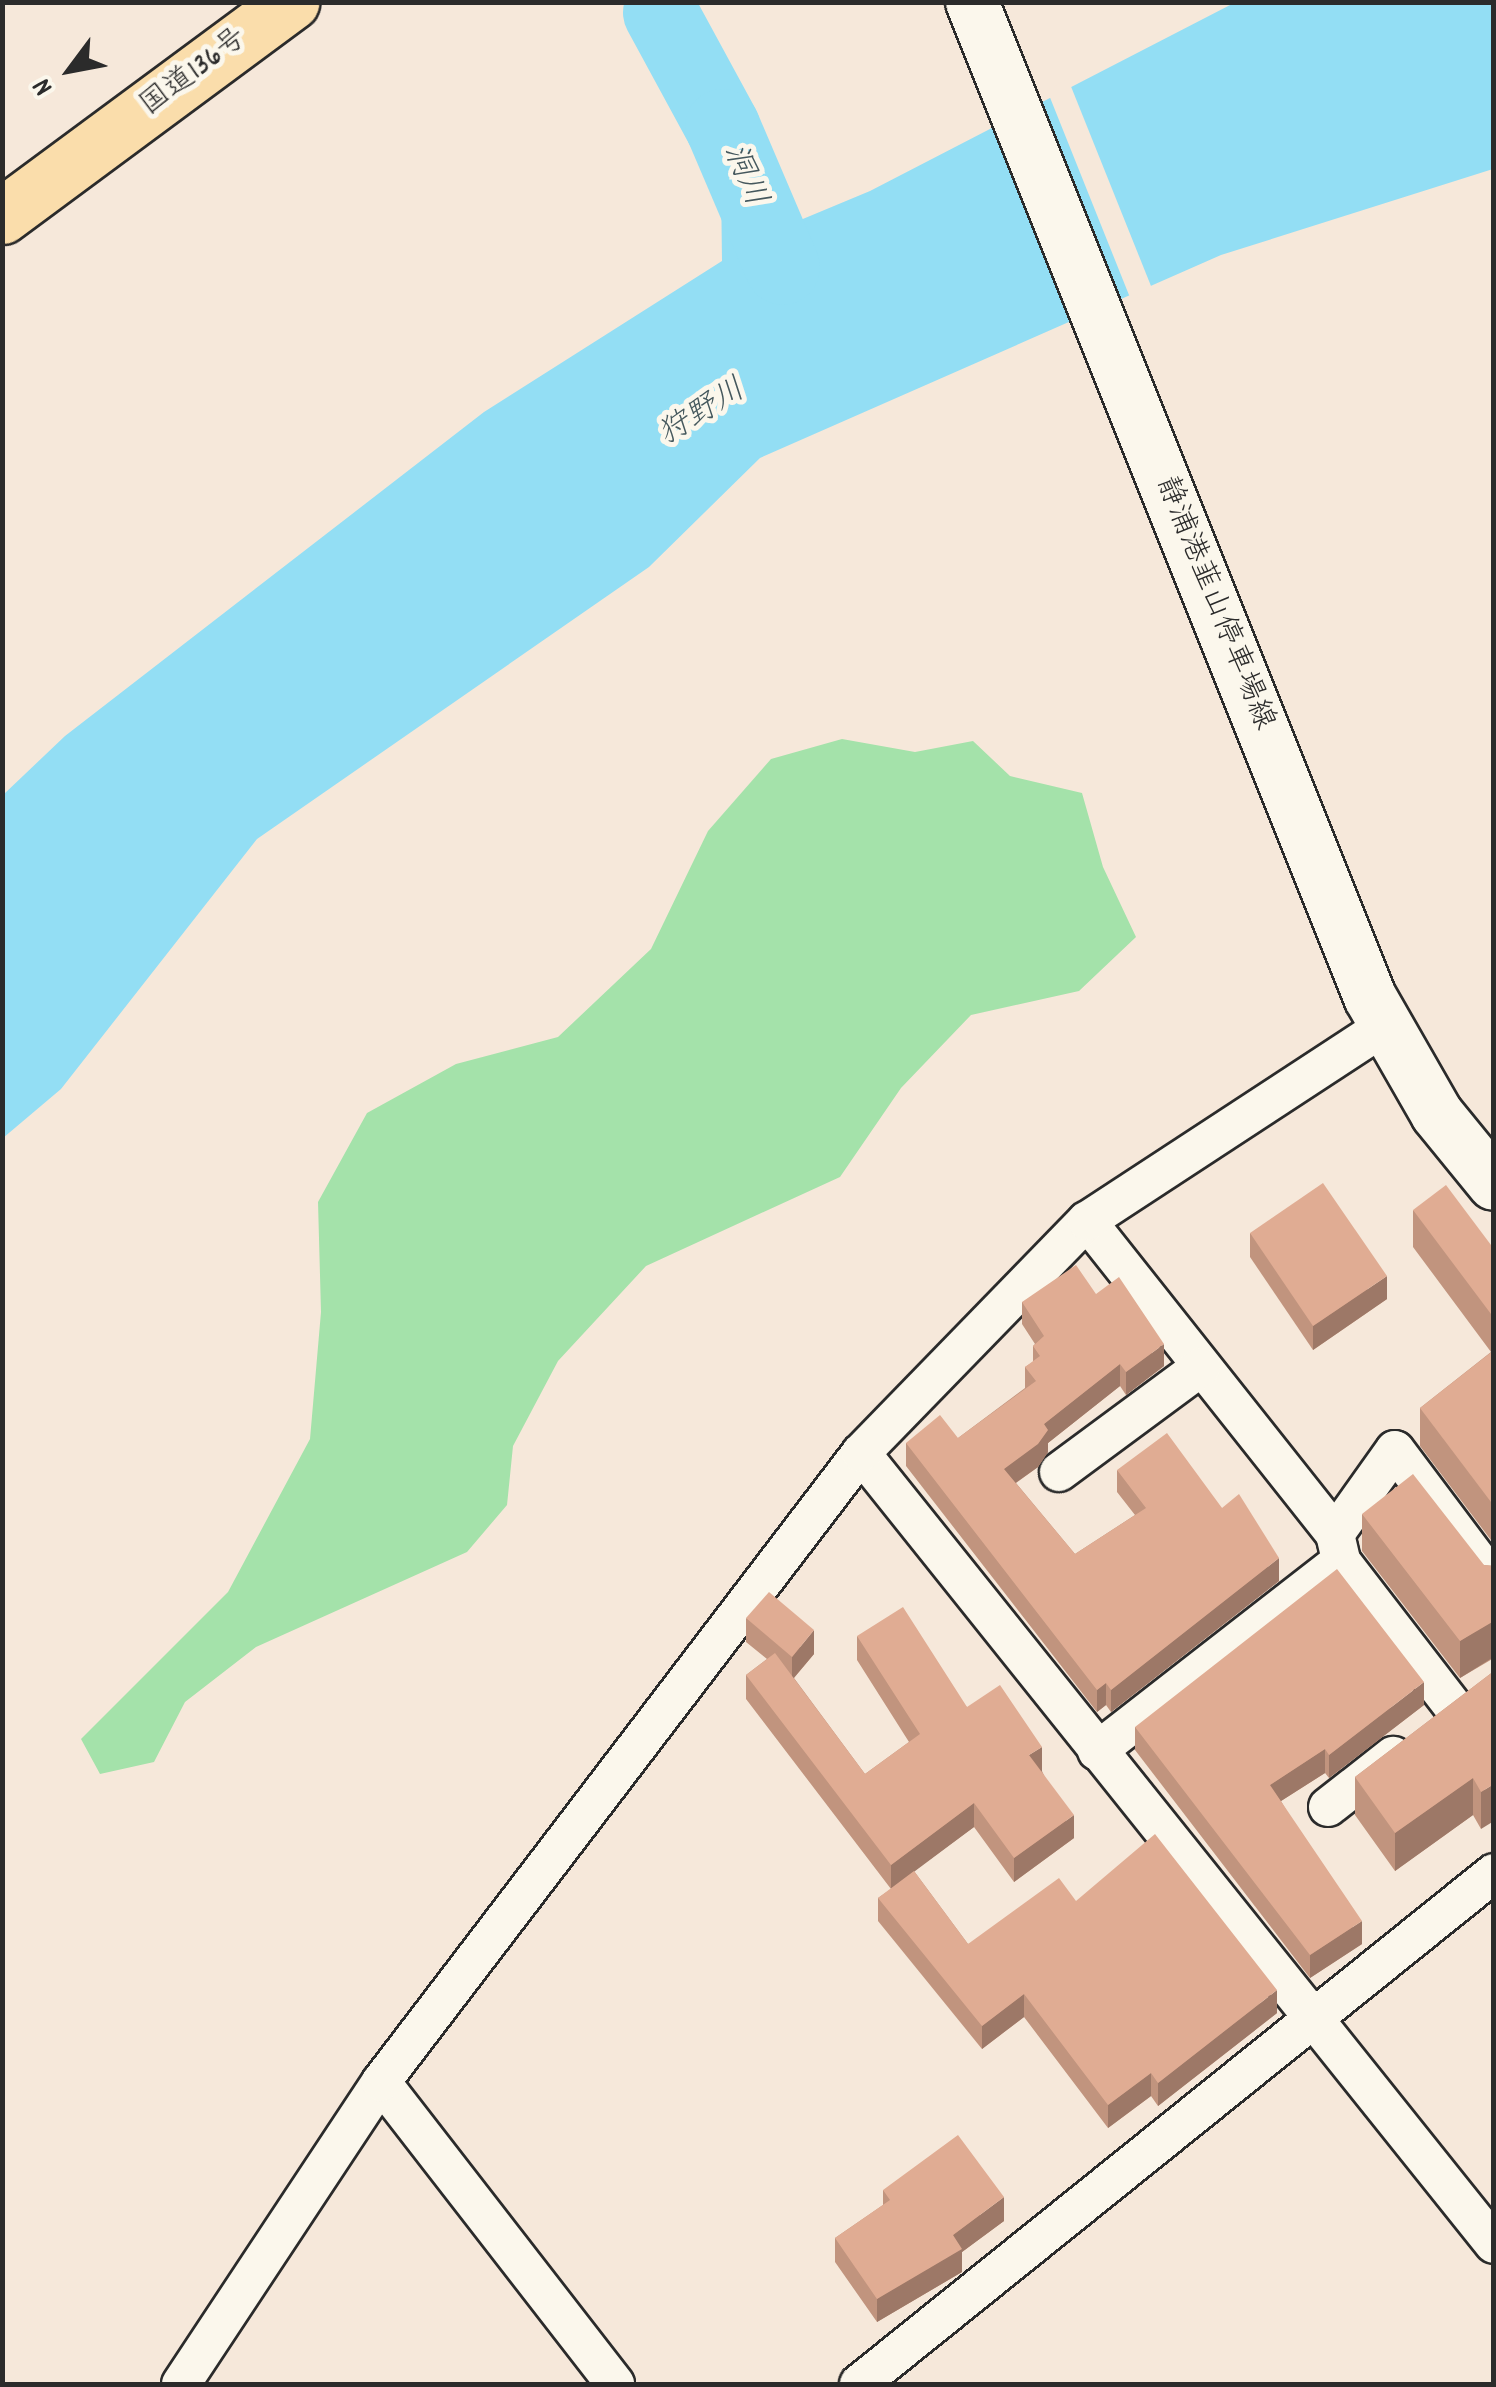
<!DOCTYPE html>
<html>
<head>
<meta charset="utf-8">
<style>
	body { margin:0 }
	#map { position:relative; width:1496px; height:2387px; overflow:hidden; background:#f6e8da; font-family:Dekko,"Klee One",sans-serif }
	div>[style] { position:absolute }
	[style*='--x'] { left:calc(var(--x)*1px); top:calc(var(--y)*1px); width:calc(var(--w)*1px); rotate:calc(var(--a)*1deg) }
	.green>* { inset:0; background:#a4e2aa }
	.water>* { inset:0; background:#93def4 }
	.pier>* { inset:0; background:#f6e8da }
	.river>* { height:75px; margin:-37.5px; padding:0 37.5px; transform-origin:37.5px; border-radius:37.5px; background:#93def4 }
	.roads { filter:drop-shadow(2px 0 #2b2b2b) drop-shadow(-2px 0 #2b2b2b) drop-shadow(0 2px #2b2b2b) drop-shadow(0 -2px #2b2b2b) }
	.street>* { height:38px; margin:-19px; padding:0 19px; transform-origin:19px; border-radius:19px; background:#fbf7ec }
	.secondary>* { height:52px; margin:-26px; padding:0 26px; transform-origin:26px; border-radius:26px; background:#fbf7ec }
	.highway>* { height:55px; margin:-27.5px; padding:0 27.5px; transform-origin:27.5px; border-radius:27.5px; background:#faddab }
	.wall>* { inset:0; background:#c1947e }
	.shaded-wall>* { inset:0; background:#9d7867 }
	.building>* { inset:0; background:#e0ac93 }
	span { translate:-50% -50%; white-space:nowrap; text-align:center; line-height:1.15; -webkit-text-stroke:10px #fbf7ec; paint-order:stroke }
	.street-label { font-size:30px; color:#2b2b2b }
	.water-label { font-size:32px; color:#45585d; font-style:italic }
	.frame { position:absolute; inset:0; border:5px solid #2b2b2b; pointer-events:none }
	.north { position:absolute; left:20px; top:20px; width:100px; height:100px; -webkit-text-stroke:8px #fbf7ec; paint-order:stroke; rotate:238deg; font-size:28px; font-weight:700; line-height:40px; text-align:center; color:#2b2b2b }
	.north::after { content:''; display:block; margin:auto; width:35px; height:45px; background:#2b2b2b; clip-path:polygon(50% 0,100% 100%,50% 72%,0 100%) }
</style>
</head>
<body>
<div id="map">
	<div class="green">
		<div style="clip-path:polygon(842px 739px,915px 752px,973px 741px,1010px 776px,1082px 793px,1103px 867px,1136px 937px,1079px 991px,971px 1015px,901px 1088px,840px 1177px,646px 1266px,558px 1361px,513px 1446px,507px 1505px,467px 1552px,256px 1647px,185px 1702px,154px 1762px,100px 1774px,81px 1739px,228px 1592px,310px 1439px,321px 1312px,318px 1202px,367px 1113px,456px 1064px,558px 1037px,651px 949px,708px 831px,771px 759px)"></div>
	</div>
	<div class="water">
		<div style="clip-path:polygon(1234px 3px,1493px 3px,1493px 169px,1221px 255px,760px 458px,649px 567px,257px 839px,61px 1089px,3px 1138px,3px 795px,65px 736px,484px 412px,722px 261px,721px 182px,749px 168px,798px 221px,870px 191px)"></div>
	</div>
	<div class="pier">
		<div style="clip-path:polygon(1068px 79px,1153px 291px,1131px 300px,1047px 90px)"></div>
	</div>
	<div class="river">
		<div style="--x:660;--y:12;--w:130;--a:61.5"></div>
		<div style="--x:722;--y:126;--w:153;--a:66.9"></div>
	</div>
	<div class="roads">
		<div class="street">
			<div style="--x:1087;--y:1221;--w:399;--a:51.6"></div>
			<div style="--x:1335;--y:1534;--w:28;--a:77"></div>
			<div style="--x:1341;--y:1561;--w:187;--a:52.4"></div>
			<div style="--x:861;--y:1453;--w:1013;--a:51.33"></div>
			<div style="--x:1059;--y:1472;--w:177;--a:-36.5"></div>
			<div style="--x:1335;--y:1534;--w:103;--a:-54.5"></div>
			<div style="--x:1395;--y:1450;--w:165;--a:53.1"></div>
			<div style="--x:1097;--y:1751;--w:309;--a:-37.9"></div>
			<div style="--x:1328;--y:1807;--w:83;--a:-38.1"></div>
			<div style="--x:381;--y:2082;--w:382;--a:52.2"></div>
			<div style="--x:181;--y:2384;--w:362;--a:-56.5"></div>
			<div style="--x:381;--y:2082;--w:791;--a:-52.65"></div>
			<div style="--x:861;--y:1453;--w:324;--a:-45.8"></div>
			<div style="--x:1087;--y:1221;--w:355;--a:-33.2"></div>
			<div style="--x:859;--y:2384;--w:815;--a:-38.82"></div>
		</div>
		<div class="secondary">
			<div style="--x:972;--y:2;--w:1072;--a:68.2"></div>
			<div style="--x:1370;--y:997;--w:135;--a:60.2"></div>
			<div style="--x:1437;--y:1114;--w:90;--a:50.8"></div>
		</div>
		<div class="highway">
			<div style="--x:2;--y:216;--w:360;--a:-36.5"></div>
		</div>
	</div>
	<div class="wall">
		<div style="clip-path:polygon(1413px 1210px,1494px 1249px,1494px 1544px,1420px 1446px,1420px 1408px,1491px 1352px,1413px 1247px)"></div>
		<div style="clip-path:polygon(1250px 1233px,1387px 1299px,1313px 1350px,1250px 1257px)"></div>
		<div style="clip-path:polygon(1096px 1294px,1164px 1366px,1126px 1395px,1120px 1386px,1048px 1443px,1048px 1452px,1038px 1467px,1016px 1483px,1075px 1554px,1135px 1515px,1117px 1492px,1117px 1470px,1222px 1508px,1279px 1581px,1111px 1712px,1106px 1705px,1097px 1712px,906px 1466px,906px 1443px,958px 1438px,1025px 1388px,1025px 1367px,1033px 1362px,1033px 1346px,1035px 1344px,1022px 1324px,1022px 1302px)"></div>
		<div style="clip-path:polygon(1362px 1514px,1484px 1565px,1494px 1566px,1494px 1658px,1460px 1678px,1362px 1551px)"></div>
		<div style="clip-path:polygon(746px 1618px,814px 1654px,794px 1678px,865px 1774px,909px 1742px,857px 1660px,857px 1636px,967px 1707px,1042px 1771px,1074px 1838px,1014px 1882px,974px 1827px,914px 1871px,968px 1944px,1076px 1901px,1277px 2013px,1158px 2106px,1151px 2096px,1108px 2128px,1024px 2017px,982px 2049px,878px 1921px,878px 1898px,891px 1889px,746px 1699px,746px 1675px,767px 1659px,746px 1642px)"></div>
		<div style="clip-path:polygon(1494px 1671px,1481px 1829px,1473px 1815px,1395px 1871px,1355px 1815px,1355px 1777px)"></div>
		<div style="clip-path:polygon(1424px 1705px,1329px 1778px,1325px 1773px,1281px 1801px,1362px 1944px,1310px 1978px,1135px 1750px,1135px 1727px)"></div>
		<div style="clip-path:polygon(883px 2190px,1004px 2221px,962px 2252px,962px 2272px,877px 2322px,835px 2262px,835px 2238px,883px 2205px)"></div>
	</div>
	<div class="shaded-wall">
		<div style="clip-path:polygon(1387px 1276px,1387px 1299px,1313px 1350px,1313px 1326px)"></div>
		<div style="clip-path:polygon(1164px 1344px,1164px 1366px,1126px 1395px,1126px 1372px)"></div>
		<div style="clip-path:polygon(1120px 1364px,1120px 1386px,1048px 1443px,1048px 1452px,1038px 1467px,1004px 1491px,1004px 1469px,1044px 1424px)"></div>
		<div style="clip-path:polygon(1279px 1558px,1279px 1581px,1111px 1712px,1111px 1690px)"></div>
		<div style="clip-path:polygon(1492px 1620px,1492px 1658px,1460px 1678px,1460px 1641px)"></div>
		<div style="clip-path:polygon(814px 1630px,814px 1654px,792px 1680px,792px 1657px)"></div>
		<div style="clip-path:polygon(1424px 1682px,1424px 1705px,1329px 1778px,1329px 1755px)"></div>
		<div style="clip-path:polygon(1106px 1683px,1106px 1705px,1097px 1712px,1097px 1690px)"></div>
		<div style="clip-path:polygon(1042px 1747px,1042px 1771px,1029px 1779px,1029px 1755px)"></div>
		<div style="clip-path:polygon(1325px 1749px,1325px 1773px,1270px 1808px,1270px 1785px)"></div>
		<div style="clip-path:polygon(1473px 1778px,1473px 1815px,1395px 1871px,1395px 1833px)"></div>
		<div style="clip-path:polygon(1494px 1784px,1494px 1821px,1481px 1829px,1481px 1792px)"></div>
		<div style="clip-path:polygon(974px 1803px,974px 1827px,891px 1889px,891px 1865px)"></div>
		<div style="clip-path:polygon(1074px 1815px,1074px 1838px,1014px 1882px,1014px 1858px)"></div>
		<div style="clip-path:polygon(1362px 1921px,1362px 1944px,1310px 1978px,1310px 1955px)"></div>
		<div style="clip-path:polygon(1277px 1990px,1277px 2013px,1158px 2106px,1158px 2083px)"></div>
		<div style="clip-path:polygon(1024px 1994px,1024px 2017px,982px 2049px,982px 2026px)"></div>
		<div style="clip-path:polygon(1151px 2073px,1151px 2096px,1108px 2128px,1108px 2105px)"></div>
		<div style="clip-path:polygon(1004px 2197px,1004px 2221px,962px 2252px,962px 2272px,877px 2322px,877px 2299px,953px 2235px)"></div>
	</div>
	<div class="building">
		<div style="clip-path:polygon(1323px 1183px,1387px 1276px,1313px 1326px,1250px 1233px)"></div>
		<div style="clip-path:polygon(1446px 1185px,1494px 1249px,1494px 1318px,1413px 1210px)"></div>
		<div style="clip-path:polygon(1076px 1265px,1096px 1294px,1119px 1277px,1164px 1344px,1126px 1372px,1120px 1364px,1044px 1424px,1048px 1430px,1038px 1444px,1004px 1469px,1075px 1554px,1146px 1508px,1117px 1470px,1167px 1433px,1222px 1508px,1239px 1494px,1279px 1558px,1111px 1690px,1106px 1683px,1097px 1690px,906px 1443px,940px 1415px,958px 1438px,1036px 1381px,1025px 1367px,1040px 1356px,1033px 1346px,1044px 1336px,1022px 1302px)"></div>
		<div style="clip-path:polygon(1494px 1350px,1494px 1506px,1420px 1408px)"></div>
		<div style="clip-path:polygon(1413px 1474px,1484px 1565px,1494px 1566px,1494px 1621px,1460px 1641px,1362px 1514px)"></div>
		<div style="clip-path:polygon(1337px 1569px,1424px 1682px,1329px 1755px,1325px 1749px,1270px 1785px,1362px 1921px,1310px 1955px,1135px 1727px)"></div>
		<div style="clip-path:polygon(769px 1592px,814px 1630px,792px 1657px,746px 1618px)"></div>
		<div style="clip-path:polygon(903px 1607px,967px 1707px,1000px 1685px,1042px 1747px,1029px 1755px,1074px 1815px,1014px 1858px,974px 1803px,891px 1865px,746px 1675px,775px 1653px,865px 1774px,920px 1734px,857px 1636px)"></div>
		<div style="clip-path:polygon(1494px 1671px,1494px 1784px,1481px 1792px,1473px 1778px,1395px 1833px,1355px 1777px)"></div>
		<div style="clip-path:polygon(1155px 1834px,1277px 1990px,1158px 2083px,1151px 2073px,1108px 2105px,1024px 1994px,982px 2026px,878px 1898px,914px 1871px,968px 1944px,1059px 1878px,1076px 1901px)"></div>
		<div style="clip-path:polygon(958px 2135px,1004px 2197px,953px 2235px,962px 2249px,877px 2299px,835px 2238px,890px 2200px,883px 2190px)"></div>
	</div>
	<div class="street-label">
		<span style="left:195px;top:74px;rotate:-37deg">国道136号</span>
		<span style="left:1213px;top:604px;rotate:68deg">静浦港韮山停車場線</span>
	</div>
	<div class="water-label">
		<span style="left:743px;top:176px;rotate:67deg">洞川</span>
		<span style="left:703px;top:414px;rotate:-32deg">狩野川</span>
	</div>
	<div class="frame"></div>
	<div class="north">N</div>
</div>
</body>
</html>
